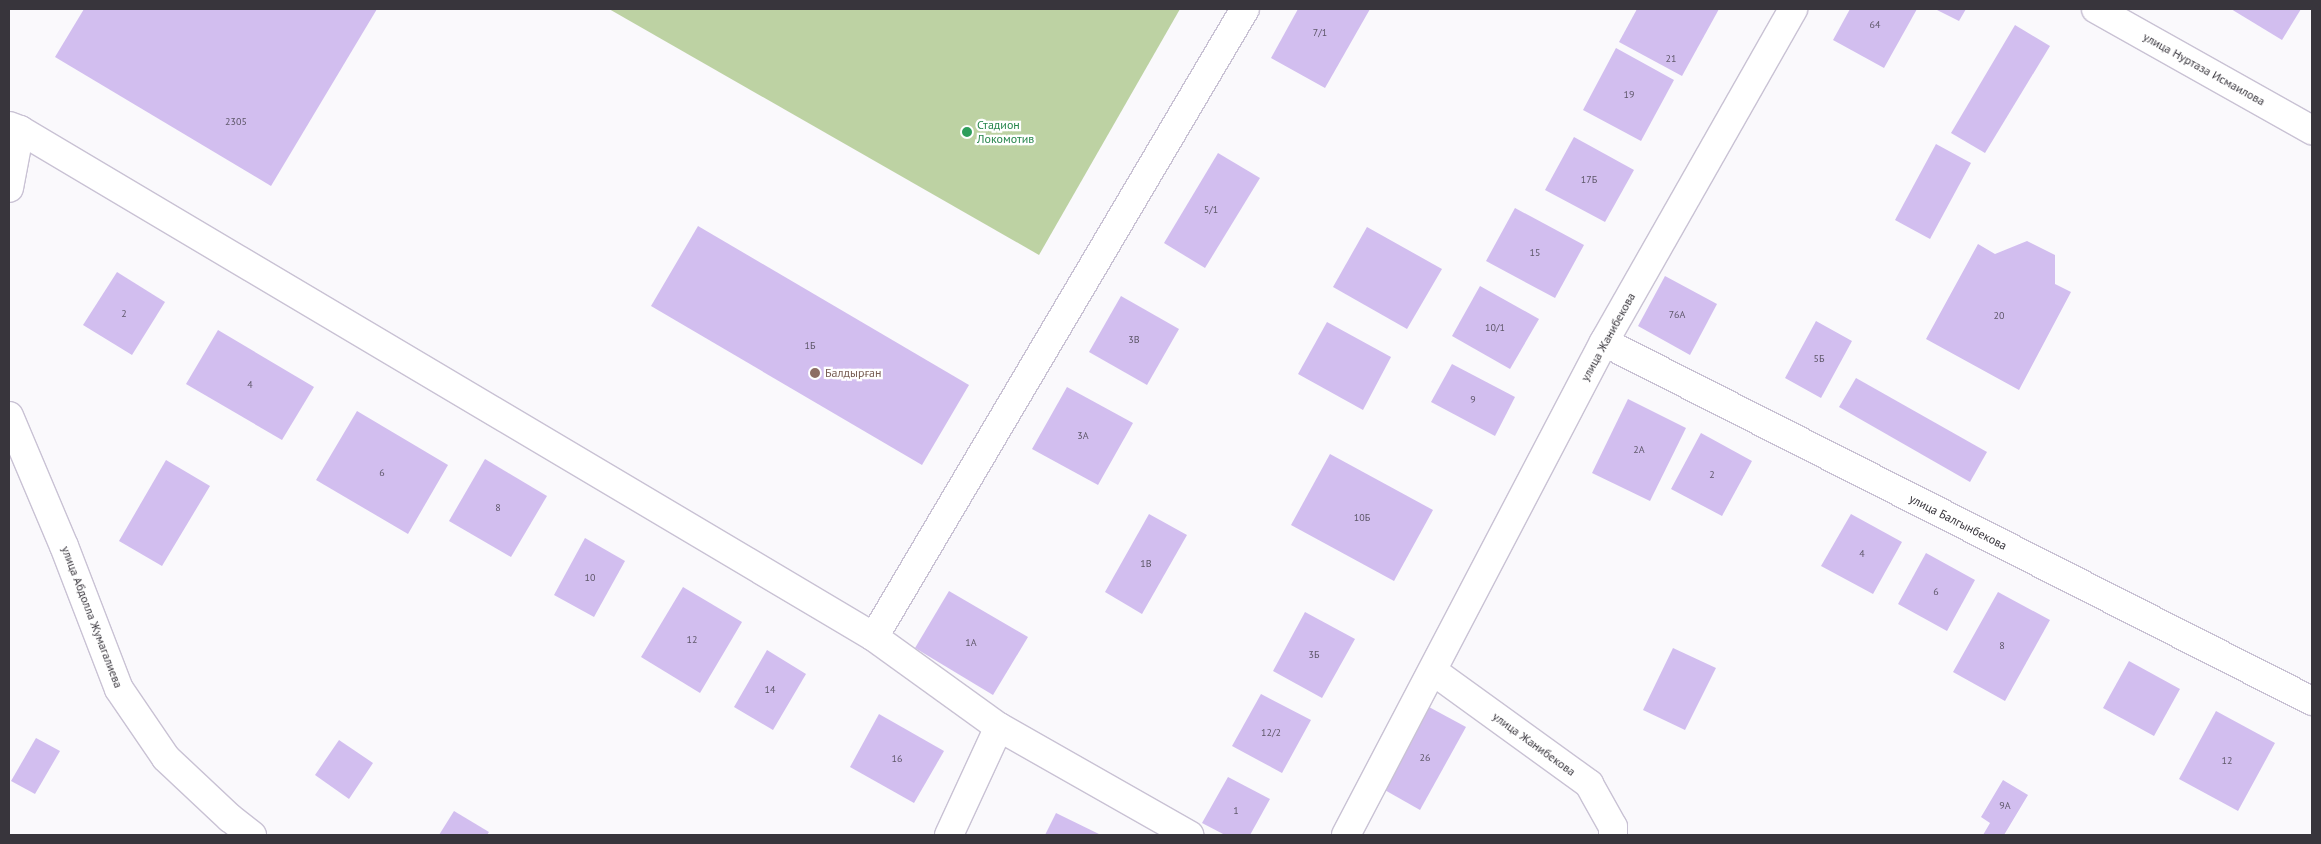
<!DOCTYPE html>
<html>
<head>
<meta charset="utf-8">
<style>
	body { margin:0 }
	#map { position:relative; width:2321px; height:844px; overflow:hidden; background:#faf9fc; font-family:"PT Sans",sans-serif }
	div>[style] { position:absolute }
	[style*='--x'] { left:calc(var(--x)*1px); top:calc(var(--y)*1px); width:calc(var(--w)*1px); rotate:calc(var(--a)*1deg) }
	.green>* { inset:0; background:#bdd2a3 }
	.building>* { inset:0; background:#d2beef }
	.roads { filter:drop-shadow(1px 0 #c9c2d4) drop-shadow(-1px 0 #c9c2d4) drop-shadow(0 1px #c9c2d4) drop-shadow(0 -1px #c9c2d4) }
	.minor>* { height:28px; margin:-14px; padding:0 14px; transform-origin:14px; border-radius:14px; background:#fff }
	.dots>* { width:14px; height:14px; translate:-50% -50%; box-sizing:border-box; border:2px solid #fff; border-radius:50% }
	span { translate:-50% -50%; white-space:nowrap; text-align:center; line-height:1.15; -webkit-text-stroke:4.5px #fff; paint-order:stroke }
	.number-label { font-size:10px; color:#5e5769 }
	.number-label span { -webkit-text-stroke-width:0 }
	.street-label { font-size:12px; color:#38353c }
	.leisure-label { font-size:12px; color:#27864d }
	.left { translate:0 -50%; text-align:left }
	.education-label { font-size:12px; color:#785e54 }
	.frame { position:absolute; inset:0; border:10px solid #38353c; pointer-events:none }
</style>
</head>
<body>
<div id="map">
	<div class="green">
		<div style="clip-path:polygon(609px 9px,1180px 9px,1039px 255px)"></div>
	</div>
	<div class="building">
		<div style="clip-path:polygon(84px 9px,377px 9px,271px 186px,55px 57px)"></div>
		<div style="clip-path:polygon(1298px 9px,1370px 9px,1325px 88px,1271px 58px)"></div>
		<div style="clip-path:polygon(1637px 9px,1719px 9px,1682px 76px,1619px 42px)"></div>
		<div style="clip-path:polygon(1850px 9px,1917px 9px,1884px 68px,1833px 40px)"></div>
		<div style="clip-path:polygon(1935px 9px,1966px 9px,1959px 21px)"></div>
		<div style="clip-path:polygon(2231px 9px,2301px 9px,2282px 40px)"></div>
		<div style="clip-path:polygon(2015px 25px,2050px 46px,1985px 153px,1951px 133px)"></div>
		<div style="clip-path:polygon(1616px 48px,1674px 80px,1641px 141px,1583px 110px)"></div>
		<div style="clip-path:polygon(1574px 137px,1634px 170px,1605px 222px,1545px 190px)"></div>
		<div style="clip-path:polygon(1936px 144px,1971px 163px,1930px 239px,1895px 220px)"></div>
		<div style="clip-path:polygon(1218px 153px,1260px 178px,1205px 268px,1164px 243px)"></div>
		<div style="clip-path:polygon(1515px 208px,1584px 245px,1555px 298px,1486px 261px)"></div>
		<div style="clip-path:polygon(698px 226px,969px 385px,922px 465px,651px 306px)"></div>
		<div style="clip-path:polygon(1367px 227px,1442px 269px,1407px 329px,1333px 287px)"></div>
		<div style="clip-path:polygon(2027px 241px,2055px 255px,2055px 284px,2071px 292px,2019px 390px,1926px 339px,1978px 244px,1995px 254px)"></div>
		<div style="clip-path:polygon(117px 272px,165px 302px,132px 355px,83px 325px)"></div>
		<div style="clip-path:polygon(1665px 276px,1717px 304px,1690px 355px,1638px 326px)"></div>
		<div style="clip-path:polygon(1480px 286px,1539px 319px,1510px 369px,1452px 336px)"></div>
		<div style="clip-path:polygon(1121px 296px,1179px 329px,1147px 385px,1089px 352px)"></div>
		<div style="clip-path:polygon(1816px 321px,1852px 341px,1821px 398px,1785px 378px)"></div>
		<div style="clip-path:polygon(1327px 322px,1391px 357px,1363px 410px,1298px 374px)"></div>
		<div style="clip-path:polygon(218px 330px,314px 387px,282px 440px,186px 384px)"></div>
		<div style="clip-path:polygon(1452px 364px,1515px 397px,1495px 436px,1431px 402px)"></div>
		<div style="clip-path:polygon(1856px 378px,1987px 452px,1970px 482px,1839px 407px)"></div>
		<div style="clip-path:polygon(1067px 387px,1133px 423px,1098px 485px,1032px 449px)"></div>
		<div style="clip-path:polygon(1628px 399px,1686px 428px,1650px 501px,1592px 473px)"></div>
		<div style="clip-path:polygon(357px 411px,448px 465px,408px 534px,316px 480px)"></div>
		<div style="clip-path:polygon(1701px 433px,1752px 461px,1722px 516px,1671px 489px)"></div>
		<div style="clip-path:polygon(1330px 454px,1433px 510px,1394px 581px,1291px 525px)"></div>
		<div style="clip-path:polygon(485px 459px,547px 496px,511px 557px,449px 521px)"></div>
		<div style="clip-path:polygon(166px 460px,210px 486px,162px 566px,119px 541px)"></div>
		<div style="clip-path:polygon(1149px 514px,1187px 535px,1142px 614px,1105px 592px)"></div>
		<div style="clip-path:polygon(1851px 514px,1902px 542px,1873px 594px,1821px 566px)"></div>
		<div style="clip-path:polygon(585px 538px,625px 561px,594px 617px,554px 595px)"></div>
		<div style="clip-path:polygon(1926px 553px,1975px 580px,1947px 631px,1898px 604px)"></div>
		<div style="clip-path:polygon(683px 587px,742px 622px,700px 693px,641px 657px)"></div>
		<div style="clip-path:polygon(949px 591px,1028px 637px,993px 695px,915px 648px)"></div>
		<div style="clip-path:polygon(1998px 592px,2050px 620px,2005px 701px,1953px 672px)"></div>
		<div style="clip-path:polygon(1305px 612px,1355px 639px,1322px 698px,1273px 671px)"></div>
		<div style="clip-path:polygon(1673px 648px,1716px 668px,1685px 730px,1643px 710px)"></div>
		<div style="clip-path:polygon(767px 650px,806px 674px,773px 730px,734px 707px)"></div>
		<div style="clip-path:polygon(2129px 661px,2180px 689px,2154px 736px,2103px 708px)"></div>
		<div style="clip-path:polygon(1261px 694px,1311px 720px,1282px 773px,1232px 746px)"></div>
		<div style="clip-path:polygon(1429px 707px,1466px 727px,1420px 810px,1383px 789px)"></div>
		<div style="clip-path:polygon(2216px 711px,2275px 743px,2238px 811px,2179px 779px)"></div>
		<div style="clip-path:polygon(879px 714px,944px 751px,914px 803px,850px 767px)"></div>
		<div style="clip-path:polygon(36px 738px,60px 751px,35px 794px,11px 781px)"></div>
		<div style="clip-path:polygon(339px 740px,373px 763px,349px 799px,315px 775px)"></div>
		<div style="clip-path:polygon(1228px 777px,1270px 799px,1250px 835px,1225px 835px,1202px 823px)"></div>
		<div style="clip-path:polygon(2003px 780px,2028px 795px,2004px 835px,1983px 835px,1990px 823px,1981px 817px)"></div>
		<div style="clip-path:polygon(454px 811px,489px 832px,487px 835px,439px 835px)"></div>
		<div style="clip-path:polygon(1056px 813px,1101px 835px,1045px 835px)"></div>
	</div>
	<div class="roads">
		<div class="minor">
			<div style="--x:2096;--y:9;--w:248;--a:29.3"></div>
			<div style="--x:9;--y:126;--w:12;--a:20"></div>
			<div style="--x:20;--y:130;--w:993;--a:30.7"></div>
			<div style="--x:874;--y:637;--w:729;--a:-59.43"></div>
			<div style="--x:9;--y:188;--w:59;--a:-79.3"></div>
			<div style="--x:1604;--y:342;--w:794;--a:26.89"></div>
			<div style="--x:9;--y:416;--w:141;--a:67.1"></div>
			<div style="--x:64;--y:546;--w:153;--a:69"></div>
			<div style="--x:119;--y:689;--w:83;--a:55.7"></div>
			<div style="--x:166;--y:758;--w:88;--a:43.2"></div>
			<div style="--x:230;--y:818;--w:28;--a:38"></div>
			<div style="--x:874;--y:637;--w:154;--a:35.8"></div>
			<div style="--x:999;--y:727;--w:219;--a:29.6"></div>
			<div style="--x:1433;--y:671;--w:193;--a:35.9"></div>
			<div style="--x:1589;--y:784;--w:49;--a:60.8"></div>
			<div style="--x:1613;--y:827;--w:8;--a:90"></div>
			<div style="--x:949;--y:835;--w:119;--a:-65.2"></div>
			<div style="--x:1346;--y:835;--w:556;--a:-62.38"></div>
			<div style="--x:1604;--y:342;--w:383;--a:-60.4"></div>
		</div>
	</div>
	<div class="dots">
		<div style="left:967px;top:132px;background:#2e9e5b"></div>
		<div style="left:815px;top:373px;background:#8d6e63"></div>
	</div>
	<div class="number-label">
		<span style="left:1875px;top:25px">64</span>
		<span style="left:1320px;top:33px">7/1</span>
		<span style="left:1671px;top:59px">21</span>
		<span style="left:1629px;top:95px">19</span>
		<span style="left:236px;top:122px">2305</span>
		<span style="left:1589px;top:180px">17Б</span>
		<span style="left:1211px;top:210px">5/1</span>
		<span style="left:1535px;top:253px">15</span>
		<span style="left:124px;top:314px">2</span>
		<span style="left:1677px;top:315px">76А</span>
		<span style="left:1999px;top:316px">20</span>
		<span style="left:1495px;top:328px">10/1</span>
		<span style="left:1134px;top:340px">3В</span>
		<span style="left:810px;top:346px">1Б</span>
		<span style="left:1819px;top:359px">5Б</span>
		<span style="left:250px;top:385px">4</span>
		<span style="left:1473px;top:400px">9</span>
		<span style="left:1083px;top:436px">3А</span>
		<span style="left:1639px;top:450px">2А</span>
		<span style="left:382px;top:473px">6</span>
		<span style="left:1712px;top:475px">2</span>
		<span style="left:498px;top:508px">8</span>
		<span style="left:1362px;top:518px">10Б</span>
		<span style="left:1862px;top:554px">4</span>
		<span style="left:1146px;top:564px">1В</span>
		<span style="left:590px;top:578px">10</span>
		<span style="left:1936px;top:592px">6</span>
		<span style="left:692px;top:640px">12</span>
		<span style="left:971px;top:643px">1А</span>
		<span style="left:2002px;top:646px">8</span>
		<span style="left:1314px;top:655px">3Б</span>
		<span style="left:770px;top:690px">14</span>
		<span style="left:1271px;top:733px">12/2</span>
		<span style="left:1425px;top:758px">26</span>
		<span style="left:897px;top:759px">16</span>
		<span style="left:2227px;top:761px">12</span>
		<span style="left:2005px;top:806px">9А</span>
		<span style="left:1236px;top:811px">1</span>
	</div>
	<div class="street-label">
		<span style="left:2204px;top:69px;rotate:29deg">улица Нуртаза Исмаилова</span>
		<span style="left:1608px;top:337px;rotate:-61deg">улица Жанибекова</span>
		<span style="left:1958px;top:522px;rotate:27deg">улица Балгынбекова</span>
		<span style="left:92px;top:617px;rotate:69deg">улица Абдолла Жумагалиева</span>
		<span style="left:1534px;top:744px;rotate:36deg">улица Жанибекова</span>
	</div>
	<div class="leisure-label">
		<span class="left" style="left:977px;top:132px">Стадион<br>Локомотив</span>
	</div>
	<div class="education-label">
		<span class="left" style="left:825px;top:373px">Балдырған</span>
	</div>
	<div class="frame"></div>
</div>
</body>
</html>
